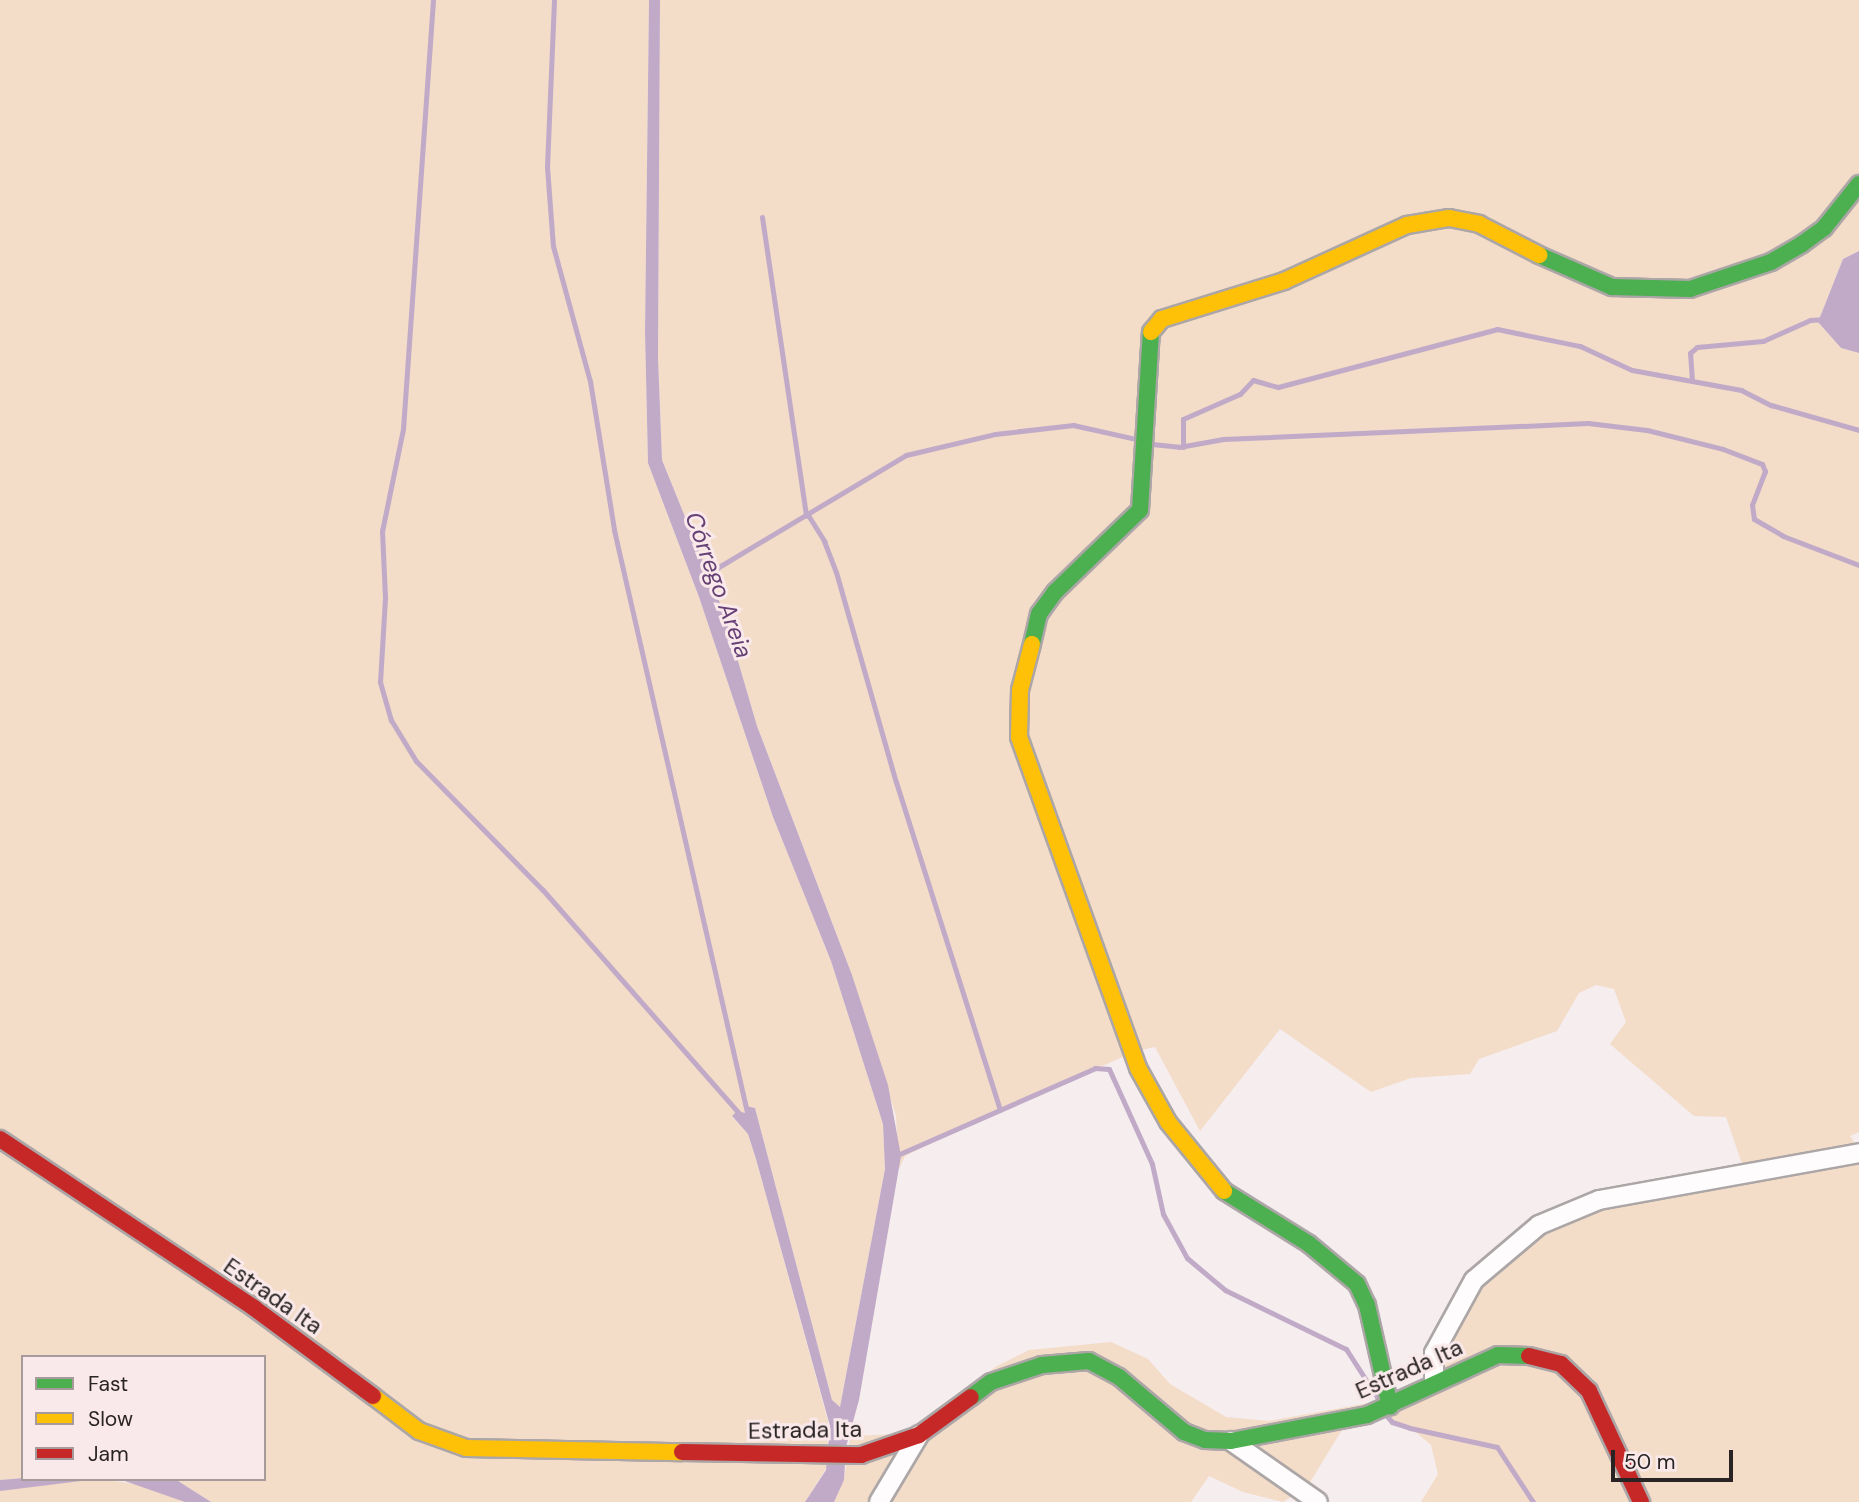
<!DOCTYPE html>
<html>
<head>
<meta charset="utf-8">
<style>
	body { margin:0 }
	#map { position:relative; width:1859px; height:1502px; overflow:hidden; background:#f6edee; font-family:"DM Sans",sans-serif }
	div>[style] { position:absolute }
	[style*='--x'] { left:calc(var(--x)*1px); top:calc(var(--y)*1px); width:calc(var(--w)*1px); rotate:calc(var(--a)*1deg) }
	.green>* { inset:0; background:#f3dcc8 }
	.water>* { inset:0; background:#c0aac7 }
	.stream>* { height:5px; margin:-2.5px; padding:0 2.5px; transform-origin:2.5px; border-radius:2.5px; background:#c0aac7 }
	.roads { filter:drop-shadow(2px 0 #aca6a6) drop-shadow(-2px 0 #aca6a6) drop-shadow(0 2px #aca6a6) drop-shadow(0 -2px #aca6a6) }
	.street>* { height:18px; margin:-9px; padding:0 9px; transform-origin:9px; border-radius:9px; background:#fefcfc }
	.fast>* { height:16px; margin:-8px; padding:0 8px; transform-origin:8px; border-radius:8px; background:#4caf50 }
	.slow>* { height:16px; margin:-8px; padding:0 8px; transform-origin:8px; border-radius:8px; background:#ffc107 }
	.jam>* { height:16px; margin:-8px; padding:0 8px; transform-origin:8px; border-radius:8px; background:#c62828 }
	span { translate:-50% -50%; white-space:nowrap; text-align:center; line-height:1.15; -webkit-text-stroke:6px #fae9ea; paint-order:stroke }
	.street-label { font-size:23px; color:#292323 }
	.water-label { font-size:24px; color:#654075; font-style:italic }
	.legend { position:absolute; left:21px; top:1355px; width:245px; height:126px; box-sizing:border-box; background:#fae9ea; border:2px solid #a69a9a; margin:0; padding:9px 12px; list-style:none; font-size:21px; color:#292323 }
	.legend li { display:flex; align-items:center; gap:14px; height:35px }
	.legend b { width:35px; border:2px solid #a69a9a }
	.scale { position:absolute; left:1611px; top:1450px; width:122px; height:32px; box-sizing:border-box; border:4px solid #292323; border-top:0; padding-left:9px; font-size:21px; line-height:24px; white-space:nowrap; color:#292323; -webkit-text-stroke:5px #fae9ea; paint-order:stroke }
</style>
</head>
<body>
<div id="map">
	<div class="green">
		<div style="clip-path:polygon(0 0,649px 0,645px 332px,648px 463px,699px 597px,773px 817px,831px 961px,883px 1124px,885px 1169px,840px 1407px,832px 1400px,755px 1108px,746px 1106px,745px 1113px,732px 1117px,748px 1134px,756px 1159px,828px 1421px,827px 1467px,805px 1502px,211px 1502px,175px 1479px,264px 1479px,264px 1357px,23px 1357px,23px 1478px,0 1480px)"></div>
		<div style="clip-path:polygon(660px 0,1859px 0,1859px 251px,1843px 259px,1818px 322px,1841px 348px,1859px 353px,1859px 1132px,1850px 1136px,1859px 1149px,1859px 1502px,1421px 1502px,1438px 1474px,1431px 1445px,1412px 1429px,1381px 1414px,1342px 1430px,1307px 1487px,1283px 1502px,1243px 1492px,1209px 1476px,1191px 1502px,834px 1502px,844px 1479px,853px 1418px,851px 1436px,899px 1434px,961px 1399px,995px 1367px,1029px 1350px,1111px 1342px,1148px 1359px,1170px 1384px,1226px 1417px,1268px 1421px,1396px 1398px,1431px 1380px,1431px 1357px,1484px 1273px,1524px 1228px,1550px 1209px,1615px 1190px,1742px 1164px,1726px 1117px,1694px 1116px,1610px 1044px,1626px 1022px,1614px 989px,1596px 985px,1579px 993px,1557px 1031px,1479px 1059px,1470px 1074px,1411px 1078px,1371px 1092px,1280px 1029px,1200px 1131px,1155px 1047px,1136px 1051px,941px 1138px,905px 1156px,899px 1169px,896px 1116px,852px 975px,757px 726px,724px 613px,662px 460px,658px 357px)"></div>
		<div style="clip-path:polygon(97px 1479px,145px 1485px,185px 1502px,0 1502px,0 1491px,5px 1489px)"></div>
	</div>
	<div class="water">
		<div style="clip-path:polygon(649px 0,660px 0,658px 357px,662px 460px,724px 613px,757px 726px,852px 975px,888px 1085px,901px 1156px,859px 1400px,846px 1447px,844px 1480px,834px 1502px,805px 1502px,826px 1470px,830px 1426px,756px 1159px,748px 1134px,732px 1116px,737px 1111px,745px 1113px,746px 1106px,755px 1108px,832px 1400px,840px 1407px,885px 1169px,883px 1124px,831px 961px,773px 817px,699px 597px,648px 463px,645px 332px)"></div>
		<div style="clip-path:polygon(1859px 251px,1859px 353px,1841px 348px,1818px 322px,1843px 259px)"></div>
		<div style="clip-path:polygon(23px 1478px,23px 1479px,97px 1479px,0 1491px,0 1480px)"></div>
		<div style="clip-path:polygon(119px 1479px,175px 1479px,211px 1502px,185px 1502px)"></div>
	</div>
	<div class="stream">
		<div style="--x:433;--y:0;--w:430;--a:94"></div>
		<div style="--x:403;--y:429;--w:104;--a:101.6"></div>
		<div style="--x:382;--y:531;--w:67;--a:87.4"></div>
		<div style="--x:385;--y:598;--w:84;--a:93.4"></div>
		<div style="--x:380;--y:682;--w:40;--a:74"></div>
		<div style="--x:391;--y:720;--w:48;--a:58.6"></div>
		<div style="--x:416;--y:761;--w:180;--a:45.5"></div>
		<div style="--x:542;--y:889;--w:298;--a:48.7"></div>
		<div style="--x:554;--y:0;--w:167;--a:92.4"></div>
		<div style="--x:547;--y:167;--w:79;--a:85.7"></div>
		<div style="--x:553;--y:246;--w:140;--a:74.7"></div>
		<div style="--x:590;--y:381;--w:151;--a:80.8"></div>
		<div style="--x:614;--y:530;--w:597;--a:77.13"></div>
		<div style="--x:762;--y:217;--w:302;--a:81.6"></div>
		<div style="--x:1692;--y:381;--w:28;--a:-94"></div>
		<div style="--x:1690;--y:353;--w:9;--a:-41"></div>
		<div style="--x:1697;--y:347;--w:66;--a:-5.2"></div>
		<div style="--x:1763;--y:341;--w:51;--a:-24.1"></div>
		<div style="--x:1810;--y:320;--w:16;--a:-4"></div>
		<div style="--x:1152;--y:444;--w:27;--a:6"></div>
		<div style="--x:1179;--y:447;--w:45;--a:-10.3"></div>
		<div style="--x:1223;--y:439;--w:365;--a:-2.5"></div>
		<div style="--x:1588;--y:423;--w:59;--a:6.8"></div>
		<div style="--x:1647;--y:430;--w:78;--a:14"></div>
		<div style="--x:1723;--y:449;--w:42;--a:21"></div>
		<div style="--x:1762;--y:464;--w:8;--a:67"></div>
		<div style="--x:1765;--y:471;--w:36;--a:111"></div>
		<div style="--x:1752;--y:505;--w:14;--a:82"></div>
		<div style="--x:1754;--y:519;--w:34;--a:30"></div>
		<div style="--x:1783;--y:536;--w:81;--a:20.9"></div>
		<div style="--x:1183;--y:447;--w:28;--a:-90"></div>
		<div style="--x:1183;--y:419;--w:62;--a:-23.7"></div>
		<div style="--x:1240;--y:394;--w:19;--a:-47"></div>
		<div style="--x:1253;--y:380;--w:26;--a:16"></div>
		<div style="--x:1278;--y:387;--w:227;--a:-14.8"></div>
		<div style="--x:1497;--y:329;--w:85;--a:11.6"></div>
		<div style="--x:1580;--y:346;--w:57;--a:24.8"></div>
		<div style="--x:1632;--y:370;--w:111;--a:10.4"></div>
		<div style="--x:1741;--y:390;--w:34;--a:27"></div>
		<div style="--x:1771;--y:405;--w:91;--a:15.9"></div>
		<div style="--x:808;--y:515;--w:31;--a:58"></div>
		<div style="--x:824;--y:541;--w:33;--a:69"></div>
		<div style="--x:836;--y:572;--w:218;--a:74.1"></div>
		<div style="--x:896;--y:782;--w:344;--a:72.4"></div>
		<div style="--x:702;--y:577;--w:238;--a:-30.9"></div>
		<div style="--x:906;--y:455;--w:91;--a:-13.3"></div>
		<div style="--x:995;--y:434;--w:79;--a:-6.6"></div>
		<div style="--x:1073;--y:425;--w:65;--a:12.5"></div>
		<div style="--x:895;--y:1156;--w:219;--a:-23.7"></div>
		<div style="--x:1095;--y:1068;--w:14;--a:4"></div>
		<div style="--x:1109;--y:1069;--w:104;--a:65.6"></div>
		<div style="--x:1152;--y:1164;--w:51;--a:77.6"></div>
		<div style="--x:1163;--y:1214;--w:50;--a:61.4"></div>
		<div style="--x:1187;--y:1258;--w:50;--a:40.1"></div>
		<div style="--x:1225;--y:1290;--w:135;--a:26"></div>
		<div style="--x:1346;--y:1349;--w:57;--a:57.1"></div>
		<div style="--x:1386;--y:1415;--w:9;--a:49"></div>
		<div style="--x:1392;--y:1422;--w:19;--a:18"></div>
		<div style="--x:1410;--y:1428;--w:89;--a:12.3"></div>
		<div style="--x:1497;--y:1447;--w:66;--a:56.8"></div>
	</div>
	<div class="roads">
		<div class="street">
			<div style="--x:1434;--y:1382;--w:29;--a:-90"></div>
			<div style="--x:1434;--y:1353;--w:83;--a:-61.3"></div>
			<div style="--x:1474;--y:1280;--w:85;--a:-40.2"></div>
			<div style="--x:1539;--y:1225;--w:65;--a:-22.6"></div>
			<div style="--x:1599;--y:1200;--w:264;--a:-10.2"></div>
			<div style="--x:1231;--y:1441;--w:106;--a:35"></div>
			<div style="--x:879;--y:1502;--w:78;--a:-59.2"></div>
		</div>
		<div class="fast">
			<div style="--x:1539;--y:255;--w:80;--a:23.7"></div>
			<div style="--x:1612;--y:287;--w:78;--a:1.5"></div>
			<div style="--x:1690;--y:289;--w:85;--a:-18.4"></div>
			<div style="--x:1771;--y:262;--w:36;--a:-30"></div>
			<div style="--x:1802;--y:244;--w:27;--a:-36"></div>
			<div style="--x:1824;--y:228;--w:56;--a:-51.5"></div>
			<div style="--x:1032;--y:644;--w:31;--a:-77"></div>
			<div style="--x:1039;--y:614;--w:27;--a:-54"></div>
			<div style="--x:1055;--y:592;--w:118;--a:-44"></div>
			<div style="--x:1140;--y:510;--w:178;--a:-86.5"></div>
			<div style="--x:1224;--y:1191;--w:100;--a:31.9"></div>
			<div style="--x:1309;--y:1244;--w:62;--a:39.8"></div>
			<div style="--x:1357;--y:1284;--w:23;--a:65"></div>
			<div style="--x:1367;--y:1305;--w:104;--a:77.2"></div>
			<div style="--x:971;--y:1397;--w:25;--a:-37"></div>
			<div style="--x:991;--y:1382;--w:54;--a:-18.4"></div>
			<div style="--x:1042;--y:1365;--w:47;--a:-4.9"></div>
			<div style="--x:1089;--y:1361;--w:34;--a:28"></div>
			<div style="--x:1119;--y:1377;--w:85;--a:40.2"></div>
			<div style="--x:1184;--y:1432;--w:22;--a:21"></div>
			<div style="--x:1205;--y:1440;--w:26;--a:2"></div>
			<div style="--x:1231;--y:1441;--w:138;--a:-10.8"></div>
			<div style="--x:1367;--y:1415;--w:144;--a:-24.6"></div>
			<div style="--x:1498;--y:1355;--w:31;--a:2"></div>
		</div>
		<div class="slow">
			<div style="--x:1151;--y:332;--w:17;--a:-50"></div>
			<div style="--x:1162;--y:319;--w:128;--a:-17.3"></div>
			<div style="--x:1284;--y:281;--w:135;--a:-24.5"></div>
			<div style="--x:1407;--y:225;--w:43;--a:-9.5"></div>
			<div style="--x:1449;--y:218;--w:31;--a:11"></div>
			<div style="--x:1479;--y:224;--w:68;--a:27.3"></div>
			<div style="--x:1032;--y:644;--w:48;--a:104.6"></div>
			<div style="--x:1020;--y:690;--w:47;--a:91.2"></div>
			<div style="--x:1019;--y:737;--w:352;--a:70.2"></div>
			<div style="--x:1138;--y:1068;--w:62;--a:60.9"></div>
			<div style="--x:1168;--y:1122;--w:89;--a:50.9"></div>
			<div style="--x:373;--y:1396;--w:58;--a:37.3"></div>
			<div style="--x:419;--y:1431;--w:50;--a:19.9"></div>
			<div style="--x:466;--y:1448;--w:216;--a:1.1"></div>
		</div>
		<div class="jam">
			<div style="--x:0;--y:1139;--w:305;--a:33.6"></div>
			<div style="--x:254;--y:1308;--w:148;--a:36.5"></div>
			<div style="--x:1529;--y:1356;--w:33;--a:14"></div>
			<div style="--x:1561;--y:1364;--w:39;--a:44"></div>
			<div style="--x:1589;--y:1391;--w:123;--a:64.9"></div>
			<div style="--x:682;--y:1452;--w:179;--a:1"></div>
			<div style="--x:861;--y:1455;--w:61;--a:-19"></div>
			<div style="--x:919;--y:1435;--w:64;--a:-36.2"></div>
		</div>
	</div>
	<div class="street-label">
		<span style="left:273px;top:1296px;rotate:35deg">Estrada Ita</span>
		<span style="left:1409px;top:1369px;rotate:-24deg">Estrada Ita</span>
		<span style="left:805px;top:1430px;rotate:-1deg">Estrada Ita</span>
	</div>
	<div class="water-label">
		<span style="left:719px;top:585px;rotate:70deg">Córrego Areia</span>
	</div>
	<ul class="legend">
	<li><b style="height:9px;background:#4caf50"></b>Fast</li>
	<li><b style="height:9px;background:#ffc107"></b>Slow</li>
	<li><b style="height:9px;background:#c62828"></b>Jam</li>
	</ul>
	<div class="scale">50 m</div>
</div>
</body>
</html>
